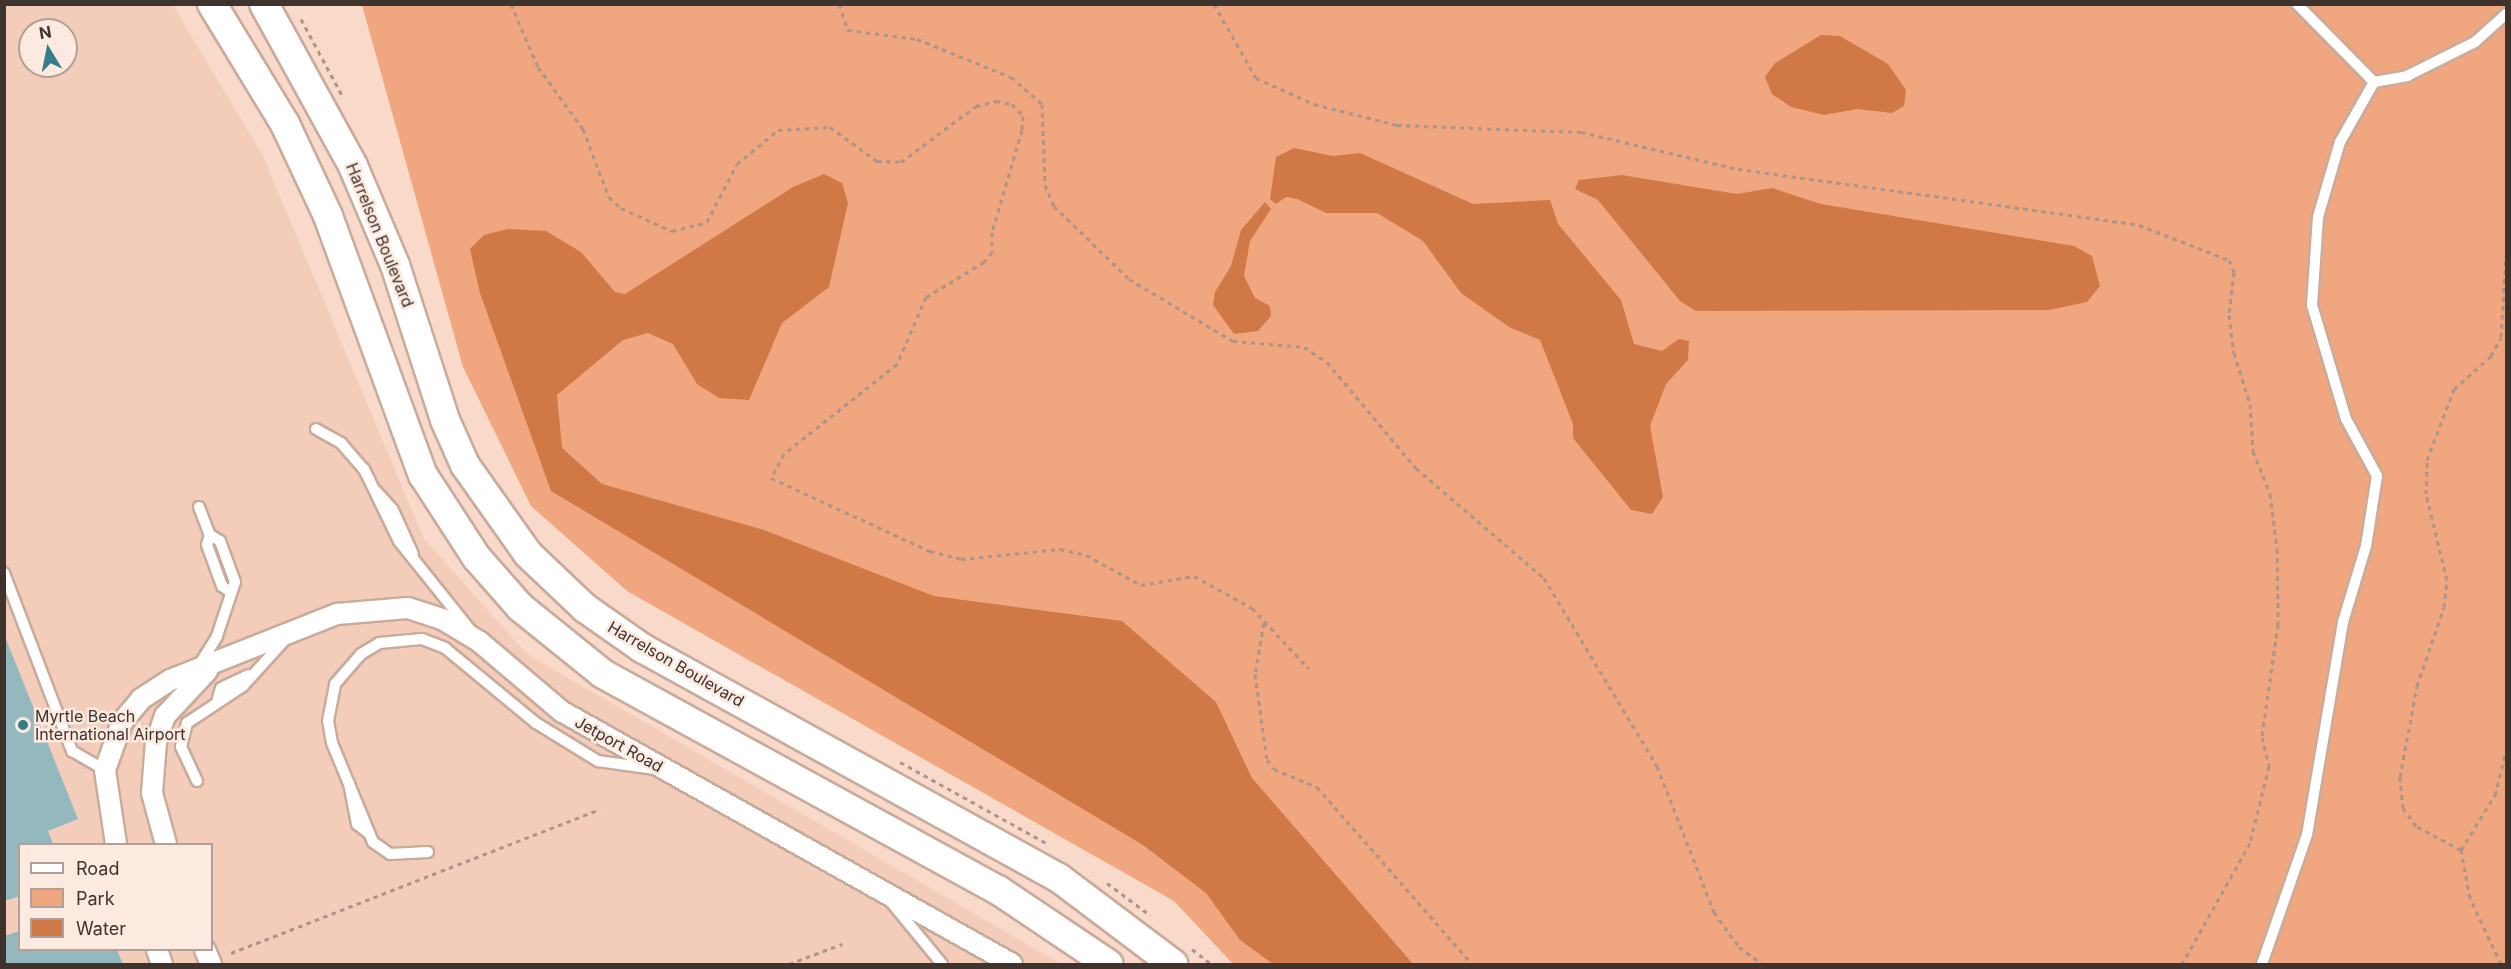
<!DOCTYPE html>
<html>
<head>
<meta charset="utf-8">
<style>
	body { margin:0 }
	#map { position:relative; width:2511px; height:969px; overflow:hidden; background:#f9d9c9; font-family:Inter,sans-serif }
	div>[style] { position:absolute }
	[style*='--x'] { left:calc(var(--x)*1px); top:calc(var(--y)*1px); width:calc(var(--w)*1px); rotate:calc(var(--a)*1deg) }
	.built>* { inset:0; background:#f3cdb9 }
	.green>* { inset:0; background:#f0a67e }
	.water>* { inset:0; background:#d17946 }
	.building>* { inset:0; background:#93b9be }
	.path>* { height:3px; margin-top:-1.5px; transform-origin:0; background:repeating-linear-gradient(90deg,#ac9488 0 4.5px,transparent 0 9px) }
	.roads { filter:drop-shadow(2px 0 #c9ab9c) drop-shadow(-2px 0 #c9ab9c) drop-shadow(0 2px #c9ab9c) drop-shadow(0 -2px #c9ab9c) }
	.service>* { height:10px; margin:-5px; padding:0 5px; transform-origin:5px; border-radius:5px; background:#fff }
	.minor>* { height:20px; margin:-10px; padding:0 10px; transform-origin:10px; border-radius:10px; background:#fff }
	.secondary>* { height:28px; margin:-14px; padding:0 14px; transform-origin:14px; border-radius:14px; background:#fff }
	.dots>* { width:16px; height:16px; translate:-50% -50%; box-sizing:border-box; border:3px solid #fce9e0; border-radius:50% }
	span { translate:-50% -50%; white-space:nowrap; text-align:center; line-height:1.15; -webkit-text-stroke:5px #fce9e0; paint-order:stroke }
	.street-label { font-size:16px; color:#3f332d }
	.poi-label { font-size:16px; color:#3f332d }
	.left { translate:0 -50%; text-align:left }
	.frame { position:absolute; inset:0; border:6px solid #3f332d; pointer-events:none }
	.legend { position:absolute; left:18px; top:843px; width:195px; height:108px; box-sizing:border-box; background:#fce9e0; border:2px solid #b0a098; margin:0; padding:8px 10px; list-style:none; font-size:18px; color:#3f332d }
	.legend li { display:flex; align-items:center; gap:12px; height:30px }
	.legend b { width:30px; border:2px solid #b0a098 }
	.north { position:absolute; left:18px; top:18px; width:60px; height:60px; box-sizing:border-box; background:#fce9e0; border:2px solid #b0a098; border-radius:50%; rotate:350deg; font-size:16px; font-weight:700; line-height:24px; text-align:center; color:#3f332d }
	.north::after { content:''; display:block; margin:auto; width:21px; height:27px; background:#367e87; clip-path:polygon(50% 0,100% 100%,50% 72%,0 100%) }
</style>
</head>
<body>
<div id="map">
	<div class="built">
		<div style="clip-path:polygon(evenodd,5px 4px,173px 5px,263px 156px,424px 539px,527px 654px,1061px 964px,5px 964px,5px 4px,30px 30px,66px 30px,66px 66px,30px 66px,30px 30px,5px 4px,20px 844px,212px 844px,212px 950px,20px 950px,20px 844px)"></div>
	</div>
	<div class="green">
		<div style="clip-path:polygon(362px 5px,2506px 5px,2506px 964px,1233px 964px,1174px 901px,627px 591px,531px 506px,463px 367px)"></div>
	</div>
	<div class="water">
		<div style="clip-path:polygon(1821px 35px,1840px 36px,1888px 64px,1906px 90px,1904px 106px,1892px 113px,1857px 109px,1824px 115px,1791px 107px,1772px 94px,1765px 77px,1775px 63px)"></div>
		<div style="clip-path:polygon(1294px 148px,1333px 156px,1360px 153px,1473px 204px,1550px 200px,1558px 224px,1621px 300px,1634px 344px,1662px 351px,1679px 339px,1689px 341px,1688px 360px,1666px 384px,1650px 426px,1663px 497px,1652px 514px,1631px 510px,1573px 438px,1573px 424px,1540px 340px,1509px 327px,1461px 293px,1423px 241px,1377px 213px,1326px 213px,1297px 199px,1286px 197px,1276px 204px,1270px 199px,1276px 157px)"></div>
		<div style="clip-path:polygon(824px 174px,842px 183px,848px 203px,829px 287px,782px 323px,749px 400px,719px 398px,697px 384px,673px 344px,648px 333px,623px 340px,557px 395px,562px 448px,602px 484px,764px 530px,934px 596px,1122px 621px,1216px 702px,1252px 778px,1413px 964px,1273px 964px,1240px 940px,1206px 893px,1143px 845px,551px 491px,480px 293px,470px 249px,484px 235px,508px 229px,546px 231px,581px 252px,615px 292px,625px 294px,793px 187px)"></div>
		<div style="clip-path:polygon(1622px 175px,1737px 194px,1772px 188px,1821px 204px,2074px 246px,2092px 256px,2100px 286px,2087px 302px,2049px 310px,1696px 311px,1680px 301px,1598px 200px,1575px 189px,1579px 180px)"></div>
		<div style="clip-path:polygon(1265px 202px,1271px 209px,1250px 241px,1244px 276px,1255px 298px,1270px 306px,1271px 316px,1258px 331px,1234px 334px,1213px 305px,1215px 292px,1231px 266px,1241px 230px)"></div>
	</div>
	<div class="building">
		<div style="clip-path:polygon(4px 634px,78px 819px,48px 831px,53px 844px,20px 844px,20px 896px,4px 901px)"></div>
		<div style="clip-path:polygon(20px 931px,20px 950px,117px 950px,123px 964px,4px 964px,4px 936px)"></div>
	</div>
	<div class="path">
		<div style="--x:511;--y:4;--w:69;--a:66.8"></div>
		<div style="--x:538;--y:67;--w:77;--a:54"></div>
		<div style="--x:583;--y:129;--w:73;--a:69.1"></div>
		<div style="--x:609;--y:197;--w:16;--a:43"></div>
		<div style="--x:621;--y:208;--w:56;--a:24.3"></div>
		<div style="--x:672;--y:231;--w:36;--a:-14"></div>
		<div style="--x:707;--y:222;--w:65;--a:-62.7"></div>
		<div style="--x:737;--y:164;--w:53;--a:-39.7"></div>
		<div style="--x:778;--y:130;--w:52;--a:-3.3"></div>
		<div style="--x:830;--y:127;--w:58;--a:35.9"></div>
		<div style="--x:877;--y:161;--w:24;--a:2"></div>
		<div style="--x:901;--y:162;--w:94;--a:-36.7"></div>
		<div style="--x:976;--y:106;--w:21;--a:-14"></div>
		<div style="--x:996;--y:101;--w:16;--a:11"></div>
		<div style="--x:1012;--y:104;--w:16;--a:47"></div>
		<div style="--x:1023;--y:116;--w:14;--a:94"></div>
		<div style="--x:1022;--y:130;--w:106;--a:106.4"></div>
		<div style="--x:992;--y:232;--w:20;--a:90"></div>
		<div style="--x:992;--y:252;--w:13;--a:129"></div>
		<div style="--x:984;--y:262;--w:68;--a:148.9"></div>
		<div style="--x:926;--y:297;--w:73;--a:113.4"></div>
		<div style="--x:897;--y:364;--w:144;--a:141.5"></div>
		<div style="--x:784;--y:454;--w:27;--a:118"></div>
		<div style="--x:771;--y:478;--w:175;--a:24.7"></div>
		<div style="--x:930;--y:551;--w:32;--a:14"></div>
		<div style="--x:961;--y:559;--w:100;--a:-5.8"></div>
		<div style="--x:1060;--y:549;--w:27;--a:13"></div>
		<div style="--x:1086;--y:555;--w:63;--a:28.6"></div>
		<div style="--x:1141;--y:585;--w:54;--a:-9.6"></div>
		<div style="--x:1194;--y:576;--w:66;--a:28.9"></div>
		<div style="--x:1252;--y:608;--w:83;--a:46.9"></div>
		<div style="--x:839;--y:4;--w:28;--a:71"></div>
		<div style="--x:848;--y:30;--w:70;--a:7.4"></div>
		<div style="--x:917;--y:39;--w:101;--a:22"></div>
		<div style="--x:1011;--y:77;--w:41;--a:41.1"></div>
		<div style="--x:1042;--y:104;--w:81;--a:87.9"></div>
		<div style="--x:1045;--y:185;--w:23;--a:67"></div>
		<div style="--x:1054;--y:206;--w:105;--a:44.2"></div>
		<div style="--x:1129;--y:279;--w:121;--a:30.8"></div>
		<div style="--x:1233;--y:341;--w:71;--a:4.8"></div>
		<div style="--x:1304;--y:347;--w:27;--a:33"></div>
		<div style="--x:1327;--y:362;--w:138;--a:50"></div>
		<div style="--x:1416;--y:468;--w:169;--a:40.7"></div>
		<div style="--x:1544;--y:578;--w:219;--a:59"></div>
		<div style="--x:1657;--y:766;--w:157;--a:68.7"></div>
		<div style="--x:1714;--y:912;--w:43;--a:54.5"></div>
		<div style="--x:1739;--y:947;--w:29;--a:36"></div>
		<div style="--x:1214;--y:4;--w:85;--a:60.4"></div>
		<div style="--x:1256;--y:78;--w:64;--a:24.1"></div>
		<div style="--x:1314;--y:104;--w:86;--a:14.2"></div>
		<div style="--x:1397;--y:125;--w:184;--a:2.2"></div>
		<div style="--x:1581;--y:132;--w:161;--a:13.3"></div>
		<div style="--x:1738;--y:169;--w:405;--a:7.9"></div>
		<div style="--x:2139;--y:225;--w:97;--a:21.3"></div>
		<div style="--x:2229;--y:260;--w:13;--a:67"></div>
		<div style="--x:2234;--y:272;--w:43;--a:96.6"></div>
		<div style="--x:2229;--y:315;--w:38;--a:83"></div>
		<div style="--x:2234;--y:353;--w:53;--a:72.6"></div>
		<div style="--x:2250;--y:404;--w:47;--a:86.3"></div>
		<div style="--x:2253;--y:451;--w:46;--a:68.4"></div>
		<div style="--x:2270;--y:494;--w:55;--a:82.7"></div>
		<div style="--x:2277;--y:549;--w:75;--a:89.2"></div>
		<div style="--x:2278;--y:624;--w:114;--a:98.1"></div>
		<div style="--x:2262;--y:737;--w:30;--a:76"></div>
		<div style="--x:2269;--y:766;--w:79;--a:103.9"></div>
		<div style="--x:2250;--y:843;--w:139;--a:119.3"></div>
		<div style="--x:301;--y:19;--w:86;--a:61.7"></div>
		<div style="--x:1264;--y:623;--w:52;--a:100"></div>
		<div style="--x:1255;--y:674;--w:87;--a:82.1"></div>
		<div style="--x:1267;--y:760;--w:11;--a:52"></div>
		<div style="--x:1274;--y:769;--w:47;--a:22.7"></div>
		<div style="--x:1317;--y:787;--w:235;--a:48.8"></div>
		<div style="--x:900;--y:762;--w:167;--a:29"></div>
		<div style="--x:2461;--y:850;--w:65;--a:-58.3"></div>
		<div style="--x:2495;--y:795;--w:44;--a:-75.7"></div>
		<div style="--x:1107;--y:883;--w:54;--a:36.7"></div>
		<div style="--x:1192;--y:949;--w:24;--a:38"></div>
		<div style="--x:231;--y:953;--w:396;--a:-21.3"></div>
		<div style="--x:789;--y:964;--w:57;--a:-20.7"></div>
		<div style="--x:2501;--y:964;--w:73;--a:-115.2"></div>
		<div style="--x:2470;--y:898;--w:49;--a:-100.6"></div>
		<div style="--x:2461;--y:850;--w:51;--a:-151.9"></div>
		<div style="--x:2416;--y:826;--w:22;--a:-126"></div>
		<div style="--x:2403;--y:808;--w:31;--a:-96"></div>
		<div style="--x:2400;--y:777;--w:93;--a:-79.4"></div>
		<div style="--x:2417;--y:686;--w:83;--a:-71.1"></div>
		<div style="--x:2444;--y:607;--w:27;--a:-84"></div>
		<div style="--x:2447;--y:580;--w:89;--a:-103.7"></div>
		<div style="--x:2426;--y:494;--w:34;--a:-88"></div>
		<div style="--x:2427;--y:460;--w:76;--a:-69.2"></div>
		<div style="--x:2454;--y:389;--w:50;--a:-41.7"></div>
		<div style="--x:2491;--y:356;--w:21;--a:-62"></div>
		<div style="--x:2501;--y:337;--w:82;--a:-86.5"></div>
	</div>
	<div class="roads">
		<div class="service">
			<div style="--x:2297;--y:4;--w:110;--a:45.4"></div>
			<div style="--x:2374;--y:82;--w:34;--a:-10"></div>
			<div style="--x:2407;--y:76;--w:76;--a:-26.6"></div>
			<div style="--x:2475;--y:42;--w:42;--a:-42.1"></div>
			<div style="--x:316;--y:429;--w:29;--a:29"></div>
			<div style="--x:341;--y:443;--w:35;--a:49"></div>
			<div style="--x:364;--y:469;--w:80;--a:64.1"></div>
			<div style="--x:399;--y:541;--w:117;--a:51.3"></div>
			<div style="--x:376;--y:491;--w:25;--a:48"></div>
			<div style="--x:393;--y:510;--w:48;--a:65.6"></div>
			<div style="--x:199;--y:507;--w:30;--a:69"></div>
			<div style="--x:210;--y:535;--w:10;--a:107"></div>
			<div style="--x:207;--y:545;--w:44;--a:69.9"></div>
			<div style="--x:222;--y:586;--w:9;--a:36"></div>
			<div style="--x:4;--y:573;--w:191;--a:69.1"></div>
			<div style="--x:72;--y:751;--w:38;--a:30"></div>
			<div style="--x:198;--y:667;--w:36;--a:-58"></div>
			<div style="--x:217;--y:636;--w:57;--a:-71.6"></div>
			<div style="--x:235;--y:582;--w:44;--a:-110.1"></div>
			<div style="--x:220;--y:541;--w:12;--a:-149"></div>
			<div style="--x:218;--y:698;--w:10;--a:-73"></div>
			<div style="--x:221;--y:688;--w:31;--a:-25"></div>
			<div style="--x:197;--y:781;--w:38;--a:-115"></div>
			<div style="--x:181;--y:747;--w:25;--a:-76"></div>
			<div style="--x:187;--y:723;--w:67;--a:-33.5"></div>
			<div style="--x:243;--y:686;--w:70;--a:-47.9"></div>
			<div style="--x:349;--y:783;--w:42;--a:79"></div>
			<div style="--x:357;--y:824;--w:16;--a:38"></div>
			<div style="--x:428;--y:852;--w:38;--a:177"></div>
			<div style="--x:390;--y:854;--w:21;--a:-145"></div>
			<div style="--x:373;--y:842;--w:107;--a:-112.5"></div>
			<div style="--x:332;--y:743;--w:22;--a:-100"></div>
			<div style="--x:328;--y:721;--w:38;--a:-79"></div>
			<div style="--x:335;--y:684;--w:40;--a:-49"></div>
			<div style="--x:361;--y:654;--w:21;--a:-31"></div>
			<div style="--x:379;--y:643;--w:43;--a:-5.3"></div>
			<div style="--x:422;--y:639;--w:25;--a:21"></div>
			<div style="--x:445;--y:648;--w:118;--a:39.5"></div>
			<div style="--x:536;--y:723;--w:73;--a:31.5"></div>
			<div style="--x:598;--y:761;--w:57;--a:8.1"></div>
			<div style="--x:891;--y:902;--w:80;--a:50.6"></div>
			<div style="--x:2262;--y:964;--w:137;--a:-70.8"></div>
			<div style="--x:2307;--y:835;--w:216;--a:-80.4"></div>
			<div style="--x:2343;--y:622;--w:79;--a:-73.2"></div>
			<div style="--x:2366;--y:546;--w:71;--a:-81.1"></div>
			<div style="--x:2377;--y:476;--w:65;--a:-118.5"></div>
			<div style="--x:2346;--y:419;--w:119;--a:-106.6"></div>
			<div style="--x:2312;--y:305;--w:88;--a:-86.1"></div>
			<div style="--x:2318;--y:217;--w:78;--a:-73.7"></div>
			<div style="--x:2340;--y:142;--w:69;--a:-60.5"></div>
		</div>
		<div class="minor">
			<div style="--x:116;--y:844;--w:75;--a:-98.5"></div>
			<div style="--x:105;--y:770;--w:51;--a:-70.5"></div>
			<div style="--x:122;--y:722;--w:30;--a:-50"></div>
			<div style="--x:141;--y:699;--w:35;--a:-33"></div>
			<div style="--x:170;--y:680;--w:180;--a:-21.6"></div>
			<div style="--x:337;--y:614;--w:71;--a:-4.8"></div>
			<div style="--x:408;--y:608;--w:36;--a:18"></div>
			<div style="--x:442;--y:619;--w:44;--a:31.2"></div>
			<div style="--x:480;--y:642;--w:106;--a:40.4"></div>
			<div style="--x:561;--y:711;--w:517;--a:29.29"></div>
			<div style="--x:166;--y:844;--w:53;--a:-105.4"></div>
			<div style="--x:152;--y:793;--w:51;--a:-85.5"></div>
			<div style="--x:156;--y:742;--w:28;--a:-71"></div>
			<div style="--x:165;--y:716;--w:62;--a:-47"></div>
			<div style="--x:157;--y:950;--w:15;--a:70"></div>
			<div style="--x:205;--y:950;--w:15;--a:67"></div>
		</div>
		<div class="secondary">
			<div style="--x:212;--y:4;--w:140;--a:58.7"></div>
			<div style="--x:285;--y:124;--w:102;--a:64.9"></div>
			<div style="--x:328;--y:216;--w:276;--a:69.9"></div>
			<div style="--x:423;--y:475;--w:99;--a:57"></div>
			<div style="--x:477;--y:558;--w:65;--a:48.7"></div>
			<div style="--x:520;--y:607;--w:107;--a:38.9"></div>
			<div style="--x:603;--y:674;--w:450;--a:28.7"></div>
			<div style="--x:998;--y:890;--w:133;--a:33.9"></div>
			<div style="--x:264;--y:4;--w:185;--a:61.2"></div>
			<div style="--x:353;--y:166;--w:108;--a:67"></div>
			<div style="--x:395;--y:265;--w:163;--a:72.1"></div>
			<div style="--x:445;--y:420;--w:49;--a:66"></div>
			<div style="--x:465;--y:465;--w:109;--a:54.7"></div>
			<div style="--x:528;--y:554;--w:79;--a:43.5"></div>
			<div style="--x:585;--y:608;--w:70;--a:35.1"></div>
			<div style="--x:642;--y:648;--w:476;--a:28.9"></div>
			<div style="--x:1059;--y:878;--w:143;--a:37"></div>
		</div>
	</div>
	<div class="dots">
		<div style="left:23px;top:725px;background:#367e87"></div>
	</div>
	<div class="street-label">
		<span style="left:380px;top:235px;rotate:68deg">Harrelson Boulevard</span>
		<span style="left:676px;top:664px;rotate:30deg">Harrelson Boulevard</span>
		<span style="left:619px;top:744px;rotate:29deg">Jetport Road</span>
	</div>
	<div class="poi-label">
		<span class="left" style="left:35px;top:725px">Myrtle Beach<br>International Airport</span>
	</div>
	<div class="frame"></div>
	<ul class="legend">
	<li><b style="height:8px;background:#fff"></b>Road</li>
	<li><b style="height:16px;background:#f0a67e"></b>Park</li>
	<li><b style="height:16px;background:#d17946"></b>Water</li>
	</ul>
	<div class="north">N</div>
</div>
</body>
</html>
